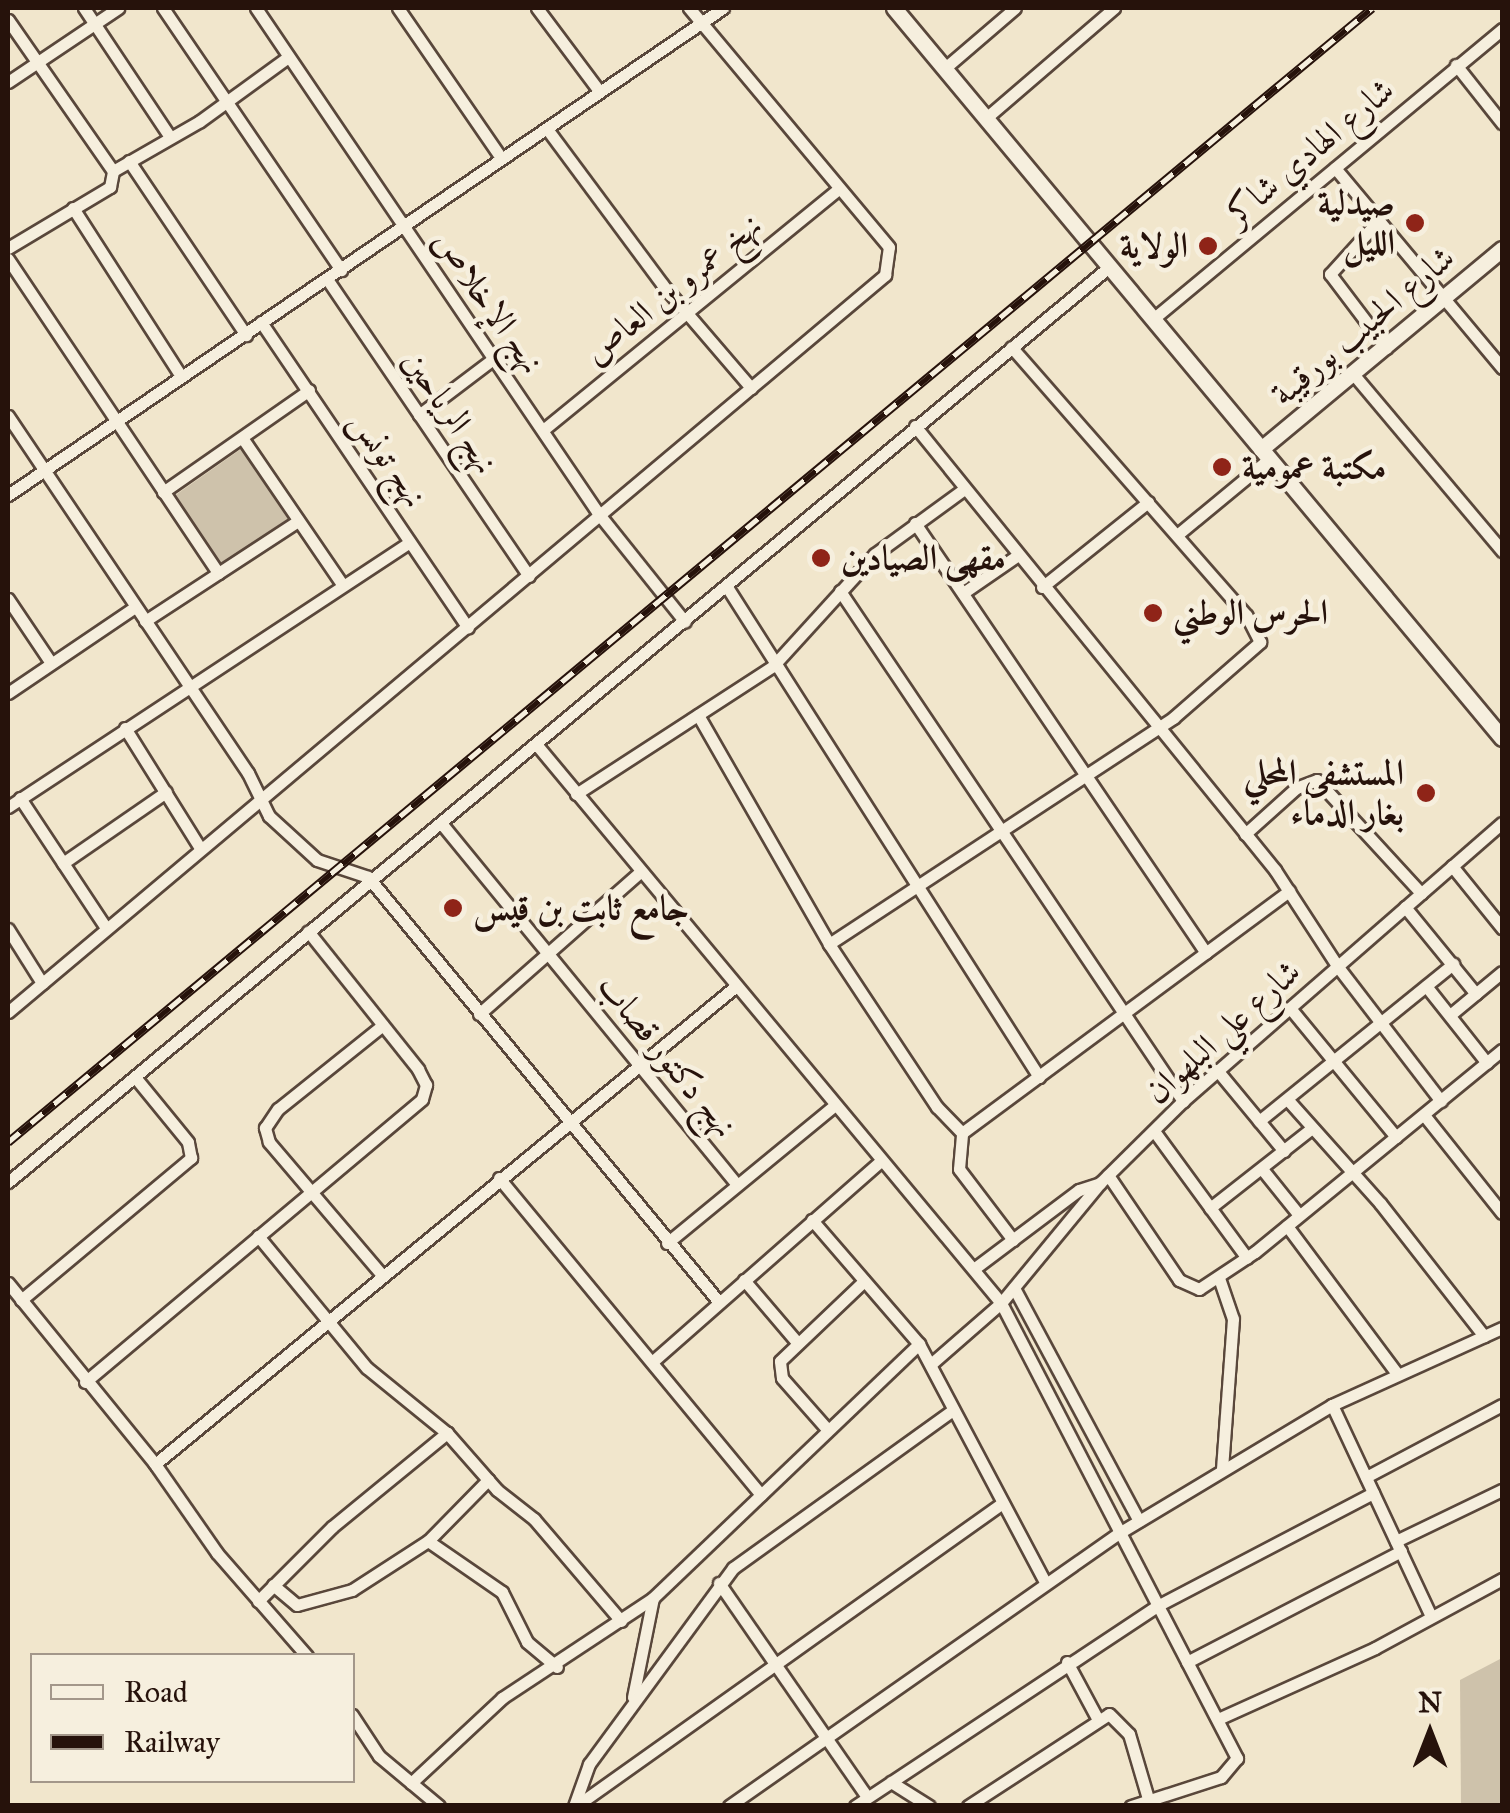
<!DOCTYPE html>
<html>
<head>
<meta charset="utf-8">
<style>
	body { margin:0 }
	#map { position:relative; width:1510px; height:1813px; overflow:hidden; background:#f1e6cc; font-family:"IM FELL Great Primer",Amiri,serif }
	div>[style] { position:absolute }
	[style*='--x'] { left:calc(var(--x)*1px); top:calc(var(--y)*1px); width:calc(var(--w)*1px); rotate:calc(var(--a)*1deg) }
	.green>* { inset:0; background:#cec2ab }
	.roads { filter:drop-shadow(2px 0 #59473b) drop-shadow(-2px 0 #59473b) drop-shadow(0 2px #59473b) drop-shadow(0 -2px #59473b) }
	.minor>* { height:11px; margin:-5.5px; padding:0 5.5px; transform-origin:5.5px; border-radius:5.5px; background:#f6efde }
	.tertiary>* { height:15px; margin:-7.5px; padding:0 7.5px; transform-origin:7.5px; border-radius:7.5px; background:#f6efde }
	.rail>* { height:9px; margin-top:-4.5px; transform-origin:0; background:repeating-linear-gradient(90deg,#f6efde 0 15px,#26120b 0 30px); box-sizing:border-box; border-block:2px solid #26120b }
	.dots>* { width:28px; height:28px; translate:-50% -50%; box-sizing:border-box; border:5px solid #f6efde; border-radius:50% }
	span { translate:-50% -50%; white-space:nowrap; text-align:center; line-height:1.15; -webkit-text-stroke:9px #f6efde; paint-order:stroke }
	.street-label { font-size:35px; color:#26120b }
	.poi-label { font-size:35px; color:#26120b; font-weight:700 }
	.right { translate:-100% -50%; text-align:right }
	.left { translate:0 -50%; text-align:left }
	.frame { position:absolute; inset:0; border:10px solid #26120b; pointer-events:none }
	.legend { position:absolute; left:30px; top:1653px; width:325px; height:130px; box-sizing:border-box; background:#f6efde; border:2px solid #a3978a; margin:0; padding:12px 18px; list-style:none; font-size:30px; color:#26120b }
	.legend li { display:flex; align-items:center; gap:20px; height:50px }
	.legend b { width:50px; border:2px solid #a3978a }
	.north { position:absolute; left:1380px; top:1683px; width:100px; height:100px; -webkit-text-stroke:8px #f6efde; paint-order:stroke; rotate:0deg; font-size:28px; font-weight:700; line-height:40px; text-align:center; color:#26120b }
	.north::after { content:''; display:block; margin:auto; width:35px; height:45px; background:#26120b; clip-path:polygon(50% 0,100% 100%,50% 72%,0 100%) }
</style>
</head>
<body>
<div id="map">
	<div class="green">
		<div style="clip-path:polygon(241px 449px,288px 519px,220px 564px,174px 496px)"></div>
		<div style="clip-path:polygon(1502px 1658px,1502px 1805px,1461px 1805px,1460px 1680px)"></div>
	</div>
	<div class="roads">
		<div class="minor">
			<div style="--x:84;--y:8;--w:155;--a:56.3"></div>
			<div style="--x:163;--y:8;--w:317;--a:55.8"></div>
			<div style="--x:256;--y:8;--w:610;--a:55.89"></div>
			<div style="--x:598;--y:513;--w:139;--a:51.4"></div>
			<div style="--x:398;--y:8;--w:182;--a:55.5"></div>
			<div style="--x:537;--y:8;--w:104;--a:53.2"></div>
			<div style="--x:8;--y:20;--w:184;--a:55.2"></div>
			<div style="--x:1456;--y:65;--w:74;--a:51.6"></div>
			<div style="--x:945;--y:68;--w:92;--a:-40.6"></div>
			<div style="--x:8;--y:82;--w:133;--a:-33.9"></div>
			<div style="--x:986;--y:118;--w:169;--a:-40.7"></div>
			<div style="--x:547;--y:129;--w:193;--a:53.4"></div>
			<div style="--x:662;--y:284;--w:137;--a:49.4"></div>
			<div style="--x:129;--y:161;--w:210;--a:56.1"></div>
			<div style="--x:1335;--y:168;--w:261;--a:50.1"></div>
			<div style="--x:73;--y:208;--w:200;--a:57.3"></div>
			<div style="--x:1379;--y:220;--w:73;--a:132.2"></div>
			<div style="--x:1330;--y:274;--w:93;--a:52.9"></div>
			<div style="--x:8;--y:248;--w:119;--a:-30.9"></div>
			<div style="--x:110;--y:187;--w:16;--a:-79"></div>
			<div style="--x:113;--y:171;--w:100;--a:-29.9"></div>
			<div style="--x:200;--y:121;--w:109;--a:-36"></div>
			<div style="--x:8;--y:259;--w:378;--a:56.2"></div>
			<div style="--x:327;--y:279;--w:359;--a:55.8"></div>
			<div style="--x:1153;--y:319;--w:454;--a:-39.7"></div>
			<div style="--x:261;--y:322;--w:369;--a:55.9"></div>
			<div style="--x:1354;--y:375;--w:230;--a:49.9"></div>
			<div style="--x:419;--y:415;--w:93;--a:-37.1"></div>
			<div style="--x:8;--y:416;--w:430;--a:56.1"></div>
			<div style="--x:248;--y:773;--w:48;--a:64"></div>
			<div style="--x:269;--y:816;--w:65;--a:42.5"></div>
			<div style="--x:317;--y:860;--w:54;--a:18.4"></div>
			<div style="--x:368;--y:877;--w:551;--a:50.45"></div>
			<div style="--x:915;--y:426;--w:572;--a:50.96"></div>
			<div style="--x:1275;--y:870;--w:116;--a:57"></div>
			<div style="--x:1338;--y:967;--w:169;--a:52.5"></div>
			<div style="--x:543;--y:430;--w:380;--a:-39.2"></div>
			<div style="--x:243;--y:439;--w:176;--a:55.7"></div>
			<div style="--x:163;--y:492;--w:178;--a:-34.9"></div>
			<div style="--x:8;--y:495;--w:865;--a:-34.26"></div>
			<div style="--x:915;--y:523;--w:519;--a:55.91"></div>
			<div style="--x:1177;--y:535;--w:119;--a:-39.6"></div>
			<div style="--x:727;--y:587;--w:581;--a:57.51"></div>
			<div style="--x:1042;--y:587;--w:136;--a:-38.7"></div>
			<div style="--x:840;--y:591;--w:615;--a:56.08"></div>
			<div style="--x:963;--y:593;--w:67;--a:-34.6"></div>
			<div style="--x:8;--y:599;--w:77;--a:56.1"></div>
			<div style="--x:145;--y:621;--w:183;--a:-33.2"></div>
			<div style="--x:8;--y:693;--w:153;--a:-34.1"></div>
			<div style="--x:698;--y:715;--w:264;--a:60.2"></div>
			<div style="--x:829;--y:944;--w:196;--a:56.5"></div>
			<div style="--x:937;--y:1107;--w:36;--a:46"></div>
			<div style="--x:125;--y:728;--w:142;--a:58"></div>
			<div style="--x:536;--y:744;--w:727;--a:50.24"></div>
			<div style="--x:1001;--y:1303;--w:513;--a:62.59"></div>
			<div style="--x:1237;--y:1758;--w:25;--a:130"></div>
			<div style="--x:1221;--y:1777;--w:95;--a:162.1"></div>
			<div style="--x:576;--y:794;--w:235;--a:-33"></div>
			<div style="--x:773;--y:666;--w:151;--a:-47.7"></div>
			<div style="--x:875;--y:554;--w:110;--a:-36.1"></div>
			<div style="--x:20;--y:798;--w:156;--a:56.5"></div>
			<div style="--x:8;--y:807;--w:481;--a:-33.4"></div>
			<div style="--x:441;--y:823;--w:466;--a:50.7"></div>
			<div style="--x:1245;--y:834;--w:69;--a:-42"></div>
			<div style="--x:1296;--y:788;--w:22;--a:-21"></div>
			<div style="--x:1317;--y:780;--w:154;--a:47.4"></div>
			<div style="--x:63;--y:863;--w:125;--a:-34.6"></div>
			<div style="--x:1452;--y:866;--w:80;--a:51.1"></div>
			<div style="--x:1405;--y:907;--w:112;--a:50.8"></div>
			<div style="--x:8;--y:929;--w:64;--a:57.8"></div>
			<div style="--x:829;--y:944;--w:412;--a:-33.3"></div>
			<div style="--x:1173;--y:718;--w:116;--a:-41.1"></div>
			<div style="--x:1260;--y:642;--w:30;--a:-117"></div>
			<div style="--x:1246;--y:615;--w:356;--a:-131.2"></div>
			<div style="--x:1426;--y:986;--w:98;--a:51.6"></div>
			<div style="--x:1290;--y:1008;--w:167;--a:50.6"></div>
			<div style="--x:8;--y:1012;--w:1146;--a:-40.04"></div>
			<div style="--x:885;--y:275;--w:28;--a:-82"></div>
			<div style="--x:889;--y:247;--w:312;--a:-129.9"></div>
			<div style="--x:479;--y:1014;--w:216;--a:-41.4"></div>
			<div style="--x:1450;--y:1015;--w:67;--a:-39.6"></div>
			<div style="--x:1217;--y:1070;--w:105;--a:50.4"></div>
			<div style="--x:1287;--y:1099;--w:140;--a:48.2"></div>
			<div style="--x:1380;--y:1203;--w:169;--a:52"></div>
			<div style="--x:1424;--y:1115;--w:125;--a:51.5"></div>
			<div style="--x:1259;--y:1121;--w:250;--a:-39"></div>
			<div style="--x:1154;--y:1131;--w:157;--a:53.8"></div>
			<div style="--x:1262;--y:1169;--w:59;--a:51.2"></div>
			<div style="--x:1108;--y:1175;--w:127;--a:55.9"></div>
			<div style="--x:1179;--y:1280;--w:22;--a:24"></div>
			<div style="--x:1199;--y:1289;--w:67;--a:-33.5"></div>
			<div style="--x:1255;--y:1252;--w:319;--a:-39.3"></div>
			<div style="--x:499;--y:1178;--w:411;--a:50.4"></div>
			<div style="--x:8;--y:1182;--w:1433;--a:-39.73"></div>
			<div style="--x:1210;--y:1208;--w:130;--a:-38.1"></div>
			<div style="--x:812;--y:1220;--w:164;--a:49.2"></div>
			<div style="--x:919;--y:1344;--w:269;--a:62.1"></div>
			<div style="--x:1287;--y:1226;--w:181;--a:53.3"></div>
			<div style="--x:258;--y:1236;--w:171;--a:50.5"></div>
			<div style="--x:367;--y:1368;--w:103;--a:39.1"></div>
			<div style="--x:447;--y:1433;--w:76;--a:48.7"></div>
			<div style="--x:497;--y:1490;--w:47;--a:38.1"></div>
			<div style="--x:534;--y:1519;--w:134;--a:49.5"></div>
			<div style="--x:1013;--y:1240;--w:89;--a:-127.3"></div>
			<div style="--x:959;--y:1169;--w:36;--a:-85"></div>
			<div style="--x:962;--y:1133;--w:407;--a:-36.5"></div>
			<div style="--x:667;--y:1243;--w:217;--a:-39.4"></div>
			<div style="--x:975;--y:1268;--w:130;--a:-36.9"></div>
			<div style="--x:1079;--y:1190;--w:22;--a:-18"></div>
			<div style="--x:382;--y:1275;--w:175;--a:-130.4"></div>
			<div style="--x:269;--y:1142;--w:15;--a:-106"></div>
			<div style="--x:265;--y:1128;--w:23;--a:-56"></div>
			<div style="--x:278;--y:1109;--w:134;--a:-38.7"></div>
			<div style="--x:1219;--y:1278;--w:43;--a:71.1"></div>
			<div style="--x:1233;--y:1319;--w:151;--a:94.2"></div>
			<div style="--x:744;--y:1280;--w:80;--a:49.6"></div>
			<div style="--x:8;--y:1283;--w:233;--a:50.9"></div>
			<div style="--x:155;--y:1464;--w:108;--a:55.1"></div>
			<div style="--x:217;--y:1553;--w:137;--a:48.9"></div>
			<div style="--x:1014;--y:1288;--w:264;--a:61.8"></div>
			<div style="--x:21;--y:1300;--w:222;--a:-39.9"></div>
			<div style="--x:191;--y:1158;--w:16;--a:-101"></div>
			<div style="--x:188;--y:1142;--w:84;--a:-129.2"></div>
			<div style="--x:652;--y:1362;--w:305;--a:-41.3"></div>
			<div style="--x:931;--y:1364;--w:93;--a:-41.1"></div>
			<div style="--x:1001;--y:1303;--w:156;--a:-50.5"></div>
			<div style="--x:1100;--y:1183;--w:117;--a:-44.7"></div>
			<div style="--x:1183;--y:1101;--w:423;--a:-41.1"></div>
			<div style="--x:85;--y:1382;--w:440;--a:-40"></div>
			<div style="--x:422;--y:1099;--w:15;--a:-74"></div>
			<div style="--x:426;--y:1085;--w:18;--a:-117"></div>
			<div style="--x:418;--y:1069;--w:176;--a:-128.6"></div>
			<div style="--x:1332;--y:1405;--w:233;--a:64.9"></div>
			<div style="--x:827;--y:1429;--w:68;--a:-131.4"></div>
			<div style="--x:782;--y:1378;--w:17;--a:-97"></div>
			<div style="--x:780;--y:1361;--w:116;--a:-43.6"></div>
			<div style="--x:155;--y:1464;--w:752;--a:-39.44"></div>
			<div style="--x:1366;--y:1477;--w:154;--a:-27.9"></div>
			<div style="--x:428;--y:1541;--w:90;--a:34.6"></div>
			<div style="--x:502;--y:1592;--w:56;--a:63.4"></div>
			<div style="--x:527;--y:1642;--w:39;--a:40"></div>
			<div style="--x:1396;--y:1541;--w:118;--a:-25.7"></div>
			<div style="--x:719;--y:1583;--w:260;--a:55.3"></div>
			<div style="--x:273;--y:1585;--w:31;--a:40"></div>
			<div style="--x:297;--y:1605;--w:57;--a:-15.3"></div>
			<div style="--x:352;--y:1590;--w:90;--a:-32.8"></div>
			<div style="--x:428;--y:1541;--w:86;--a:-45.5"></div>
			<div style="--x:258;--y:1601;--w:105;--a:-45"></div>
			<div style="--x:332;--y:1527;--w:149;--a:-39.3"></div>
			<div style="--x:1067;--y:1662;--w:64;--a:61.8"></div>
			<div style="--x:1187;--y:1662;--w:241;--a:-27.4"></div>
			<div style="--x:633;--y:1697;--w:101;--a:-78.6"></div>
			<div style="--x:352;--y:1715;--w:49;--a:56.6"></div>
			<div style="--x:379;--y:1756;--w:78;--a:39.8"></div>
			<div style="--x:1218;--y:1719;--w:172;--a:-24.3"></div>
			<div style="--x:1375;--y:1648;--w:145;--a:-28.5"></div>
			<div style="--x:891;--y:1782;--w:45;--a:32.3"></div>
			<div style="--x:411;--y:1783;--w:125;--a:-43"></div>
			<div style="--x:502;--y:1698;--w:181;--a:-33.5"></div>
			<div style="--x:653;--y:1598;--w:368;--a:-43.7"></div>
			<div style="--x:574;--y:1806;--w:45;--a:-70.3"></div>
			<div style="--x:589;--y:1764;--w:243;--a:-53.7"></div>
			<div style="--x:733;--y:1568;--w:271;--a:-35.7"></div>
			<div style="--x:576;--y:1806;--w:521;--a:-35.4"></div>
			<div style="--x:729;--y:1806;--w:476;--a:-35"></div>
			<div style="--x:1119;--y:1533;--w:249;--a:-31"></div>
			<div style="--x:1332;--y:1405;--w:187;--a:-24.4"></div>
			<div style="--x:855;--y:1806;--w:362;--a:-33.5"></div>
			<div style="--x:1157;--y:1606;--w:244;--a:-27.6"></div>
			<div style="--x:968;--y:1806;--w:168;--a:-33.1"></div>
			<div style="--x:1109;--y:1714;--w:28;--a:45"></div>
			<div style="--x:1129;--y:1734;--w:71;--a:73.6"></div>
		</div>
		<div class="tertiary">
			<div style="--x:894;--y:8;--w:950;--a:50.21"></div>
			<div style="--x:1261;--y:449;--w:313;--a:-39.7"></div>
		</div>
	</div>
	<div class="rail">
		<div style="--x:8;--y:1142;--w:1774;--a:-39.74"></div>
	</div>
	<div class="dots">
		<div style="left:1415px;top:223px;background:#8f2418"></div>
		<div style="left:1208px;top:246px;background:#8f2418"></div>
		<div style="left:1222px;top:467px;background:#8f2418"></div>
		<div style="left:821px;top:558px;background:#8f2418"></div>
		<div style="left:1153px;top:613px;background:#8f2418"></div>
		<div style="left:1426px;top:793px;background:#8f2418"></div>
		<div style="left:453px;top:908px;background:#8f2418"></div>
	</div>
	<div class="street-label">
		<span style="left:1310px;top:152px;rotate:-40deg">شارع الهادي شاكر</span>
		<span style="left:673px;top:289px;rotate:-39deg">نهخ عمرو بن العاص</span>
		<span style="left:488px;top:302px;rotate:55deg">نهج الإخلاص</span>
		<span style="left:1363px;top:326px;rotate:-40deg">شارع الحبيب بورقيبة</span>
		<span style="left:450px;top:412px;rotate:56deg">نهج الرياحين</span>
		<span style="left:388px;top:459px;rotate:56deg">نهج تونس</span>
		<span style="left:1223px;top:1032px;rotate:-42deg">شارع علي البلهوان</span>
		<span style="left:667px;top:1056px;rotate:51deg">نهج دكتور قصاب</span>
	</div>
	<div class="poi-label">
		<span class="right" style="left:1395px;top:223px">صيدلية<br>الليل</span>
		<span class="right" style="left:1188px;top:246px">الولاية</span>
		<span class="left" style="left:1242px;top:467px">مكتبة عمومية</span>
		<span class="left" style="left:841px;top:558px">مقهى الصيادين</span>
		<span class="left" style="left:1173px;top:613px">الحرس الوطني</span>
		<span class="right" style="left:1404px;top:793px">المستشفى المحلي<br>بغار الدماء</span>
		<span class="left" style="left:473px;top:908px">جامع ثابت بن قیس</span>
	</div>
	<div class="frame"></div>
	<ul class="legend">
	<li><b style="height:12px;background:#f6efde"></b>Road</li>
	<li><b style="height:12px;background:#26120b"></b>Railway</li>
	</ul>
	<div class="north">N</div>
</div>
</body>
</html>
